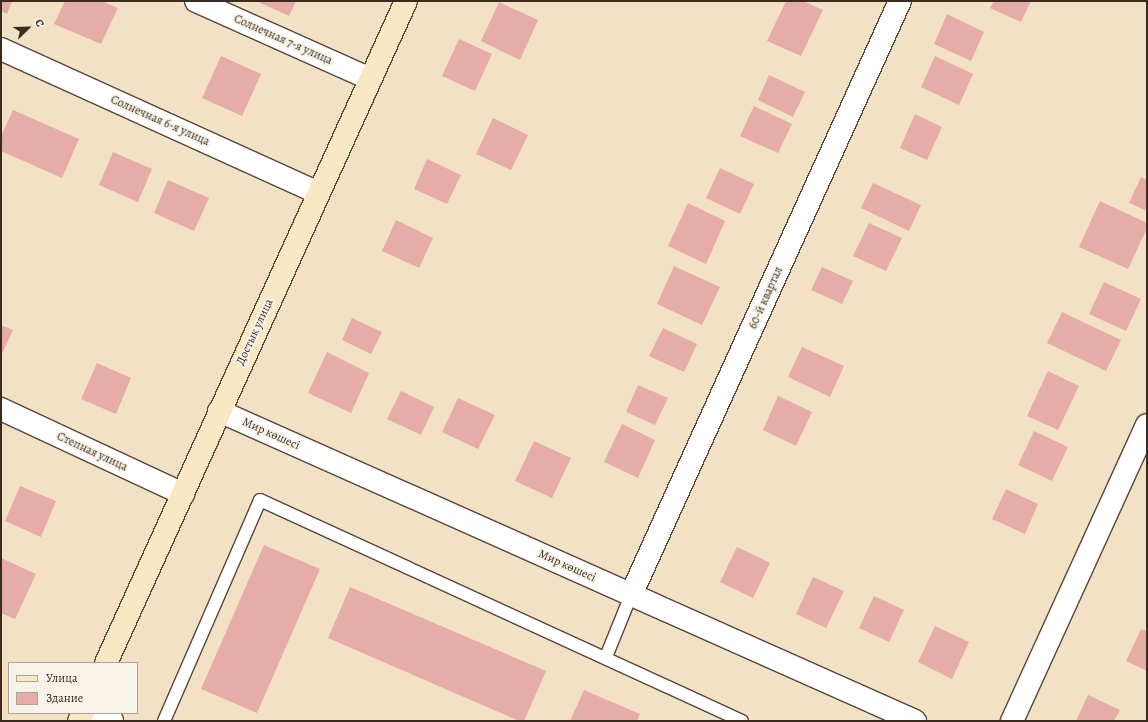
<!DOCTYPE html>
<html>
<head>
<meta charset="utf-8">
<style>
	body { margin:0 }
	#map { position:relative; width:1148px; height:722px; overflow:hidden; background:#f3e1c6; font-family:Alegreya,serif }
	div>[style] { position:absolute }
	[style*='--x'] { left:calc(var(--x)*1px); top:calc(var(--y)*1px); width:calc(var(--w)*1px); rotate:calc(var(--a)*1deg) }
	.building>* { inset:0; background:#e5aca8 }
	.roads { filter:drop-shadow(1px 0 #574537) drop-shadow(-1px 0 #574537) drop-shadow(0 1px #574537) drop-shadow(0 -1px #574537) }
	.lane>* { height:12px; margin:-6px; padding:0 6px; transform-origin:6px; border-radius:6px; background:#fff }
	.street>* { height:22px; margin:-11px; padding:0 11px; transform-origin:11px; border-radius:11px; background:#fff }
	.secondary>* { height:22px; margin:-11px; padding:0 11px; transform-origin:11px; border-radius:11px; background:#f8e8c3 }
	span { translate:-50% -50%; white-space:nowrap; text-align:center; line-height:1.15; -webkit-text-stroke:4px #f7f3e8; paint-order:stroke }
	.street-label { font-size:12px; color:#3b2a1e }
	.frame { position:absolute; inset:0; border:2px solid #3b2a1e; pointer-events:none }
	.legend { position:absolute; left:8px; top:662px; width:130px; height:52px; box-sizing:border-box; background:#f7f3e8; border:1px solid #aca397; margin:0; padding:5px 7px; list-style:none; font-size:12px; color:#3b2a1e }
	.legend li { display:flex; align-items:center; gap:8px; height:20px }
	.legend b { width:20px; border:1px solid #aca397 }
	.north { position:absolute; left:8px; top:8px; width:40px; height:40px; -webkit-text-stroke:3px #f7f3e8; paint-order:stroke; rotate:67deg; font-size:11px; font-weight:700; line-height:16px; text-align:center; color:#3b2a1e }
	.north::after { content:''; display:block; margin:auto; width:14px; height:18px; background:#3b2a1e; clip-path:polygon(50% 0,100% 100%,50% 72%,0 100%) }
</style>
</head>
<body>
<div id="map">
	<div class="building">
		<div style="clip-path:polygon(1px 1px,12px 1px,7px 14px,1px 11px)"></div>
		<div style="clip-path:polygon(65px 1px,102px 1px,118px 8px,101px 44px,54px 24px)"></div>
		<div style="clip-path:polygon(256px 1px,296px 1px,289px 16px)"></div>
		<div style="clip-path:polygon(786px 1px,803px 1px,823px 10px,801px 56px,767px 41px)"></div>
		<div style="clip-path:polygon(994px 1px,1031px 1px,1021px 22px,990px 8px)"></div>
		<div style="clip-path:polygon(499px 2px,538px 20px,520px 60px,481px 41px)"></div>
		<div style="clip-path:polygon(947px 14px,984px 32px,971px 61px,934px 44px)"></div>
		<div style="clip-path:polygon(459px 39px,492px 54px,475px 91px,442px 76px)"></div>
		<div style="clip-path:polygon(221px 56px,261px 74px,242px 116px,202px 98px)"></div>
		<div style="clip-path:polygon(935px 56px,973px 74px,959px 105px,921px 87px)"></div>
		<div style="clip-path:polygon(769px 75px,805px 92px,793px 117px,758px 100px)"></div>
		<div style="clip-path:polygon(754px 106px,792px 124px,778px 153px,740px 136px)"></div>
		<div style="clip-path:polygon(13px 110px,79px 139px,62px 178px,1px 151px,1px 136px)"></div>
		<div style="clip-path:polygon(915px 114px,942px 127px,927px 160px,900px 148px)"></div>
		<div style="clip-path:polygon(493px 118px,528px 135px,511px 170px,476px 154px)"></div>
		<div style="clip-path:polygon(113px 152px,152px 169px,138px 202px,99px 185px)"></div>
		<div style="clip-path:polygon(427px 159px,461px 175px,447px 204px,414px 189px)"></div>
		<div style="clip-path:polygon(720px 168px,754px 184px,740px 214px,706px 198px)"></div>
		<div style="clip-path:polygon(1141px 177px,1147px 180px,1147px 211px,1129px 203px)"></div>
		<div style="clip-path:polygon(168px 180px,209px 198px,194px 231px,154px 213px)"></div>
		<div style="clip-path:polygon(873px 183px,921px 205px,909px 231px,861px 208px)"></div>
		<div style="clip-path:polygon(1100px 201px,1147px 223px,1147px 228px,1128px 269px,1079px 247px)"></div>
		<div style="clip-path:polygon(688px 203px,725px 221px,706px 264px,668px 246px)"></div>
		<div style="clip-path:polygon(396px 220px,433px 238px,419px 268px,382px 251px)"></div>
		<div style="clip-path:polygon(869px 223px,902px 238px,886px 271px,853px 256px)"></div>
		<div style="clip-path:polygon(674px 266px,720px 287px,702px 325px,657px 304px)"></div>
		<div style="clip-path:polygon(822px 267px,853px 281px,842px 304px,811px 290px)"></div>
		<div style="clip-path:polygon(1104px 282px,1141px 299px,1126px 331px,1089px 314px)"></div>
		<div style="clip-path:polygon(1062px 312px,1121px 340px,1106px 371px,1047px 343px)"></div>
		<div style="clip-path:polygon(352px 318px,382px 332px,371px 354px,342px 340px)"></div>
		<div style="clip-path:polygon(1px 325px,13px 330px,1px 356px)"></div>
		<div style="clip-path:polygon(663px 328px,697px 344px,684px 372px,649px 356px)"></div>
		<div style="clip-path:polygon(802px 347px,844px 366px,830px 397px,788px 377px)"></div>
		<div style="clip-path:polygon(327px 352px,369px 373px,351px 413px,308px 393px)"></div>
		<div style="clip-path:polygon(97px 363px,131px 378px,116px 414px,81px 399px)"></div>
		<div style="clip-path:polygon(1048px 371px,1079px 386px,1058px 430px,1027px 416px)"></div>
		<div style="clip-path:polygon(638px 385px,668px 398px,655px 425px,626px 412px)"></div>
		<div style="clip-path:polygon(401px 391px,434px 407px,421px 435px,387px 419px)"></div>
		<div style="clip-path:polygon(778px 396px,812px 412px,796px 446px,763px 430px)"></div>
		<div style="clip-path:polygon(458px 398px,495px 415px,478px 449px,442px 432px)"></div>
		<div style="clip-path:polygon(622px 424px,655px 440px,638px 478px,604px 462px)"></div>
		<div style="clip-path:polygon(1034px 431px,1068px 447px,1052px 481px,1018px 465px)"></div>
		<div style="clip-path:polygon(534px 441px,571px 458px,552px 498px,515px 481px)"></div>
		<div style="clip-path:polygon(20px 486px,56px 501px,41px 537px,5px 521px)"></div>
		<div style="clip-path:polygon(1006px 489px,1038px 504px,1025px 534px,992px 519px)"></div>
		<div style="clip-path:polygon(264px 545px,320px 569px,257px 713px,201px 689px)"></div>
		<div style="clip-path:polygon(737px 547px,770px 563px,753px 598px,720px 582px)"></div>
		<div style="clip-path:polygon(1px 558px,36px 574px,15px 619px,1px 613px)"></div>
		<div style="clip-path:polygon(813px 577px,844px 591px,826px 628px,796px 614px)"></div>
		<div style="clip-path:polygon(350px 587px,546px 671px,524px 721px,519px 721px,328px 638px)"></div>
		<div style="clip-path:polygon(874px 596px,904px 610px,889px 642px,859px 628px)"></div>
		<div style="clip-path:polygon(935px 626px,969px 642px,952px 679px,918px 662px)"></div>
		<div style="clip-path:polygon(1141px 629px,1147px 631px,1147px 671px,1126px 661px)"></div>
		<div style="clip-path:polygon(584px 690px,640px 714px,637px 721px,570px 721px)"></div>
		<div style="clip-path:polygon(1088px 695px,1120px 710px,1114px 721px,1076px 721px)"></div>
	</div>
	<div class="roads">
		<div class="lane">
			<div style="--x:606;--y:657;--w:67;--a:-68"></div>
			<div style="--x:164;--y:721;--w:241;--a:-66.5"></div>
			<div style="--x:260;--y:500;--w:530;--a:24.63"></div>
		</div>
		<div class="street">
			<div style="--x:196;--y:1;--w:191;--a:24.1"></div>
			<div style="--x:1;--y:49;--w:348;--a:24.4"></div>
			<div style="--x:1;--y:409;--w:201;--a:25"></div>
			<div style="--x:219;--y:411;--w:762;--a:24.01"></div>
			<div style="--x:631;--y:595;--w:652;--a:-65.64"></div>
			<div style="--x:95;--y:713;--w:19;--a:25"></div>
			<div style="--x:1012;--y:721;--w:325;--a:-65.5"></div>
		</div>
		<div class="secondary">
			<div style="--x:106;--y:663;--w:727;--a:-65.62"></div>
			<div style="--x:79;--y:721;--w:9;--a:-63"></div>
		</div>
	</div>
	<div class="street-label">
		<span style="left:283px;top:40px;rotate:24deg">Солнечная 7-я улица</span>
		<span style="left:160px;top:121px;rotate:24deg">Солнечная 6-я улица</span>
		<span style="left:766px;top:298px;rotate:-66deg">60-й квартал</span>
		<span style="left:255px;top:332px;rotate:-65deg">Достык улица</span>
		<span style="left:271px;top:434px;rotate:24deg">Мир көшесі</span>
		<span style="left:92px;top:452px;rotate:25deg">Степная улица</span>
		<span style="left:567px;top:566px;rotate:24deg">Мир көшесі</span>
	</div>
	<div class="frame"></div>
	<ul class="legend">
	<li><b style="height:5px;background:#f8e8c3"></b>Улица</li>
	<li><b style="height:11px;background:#e5aca8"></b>Здание</li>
	</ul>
	<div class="north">С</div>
</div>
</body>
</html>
